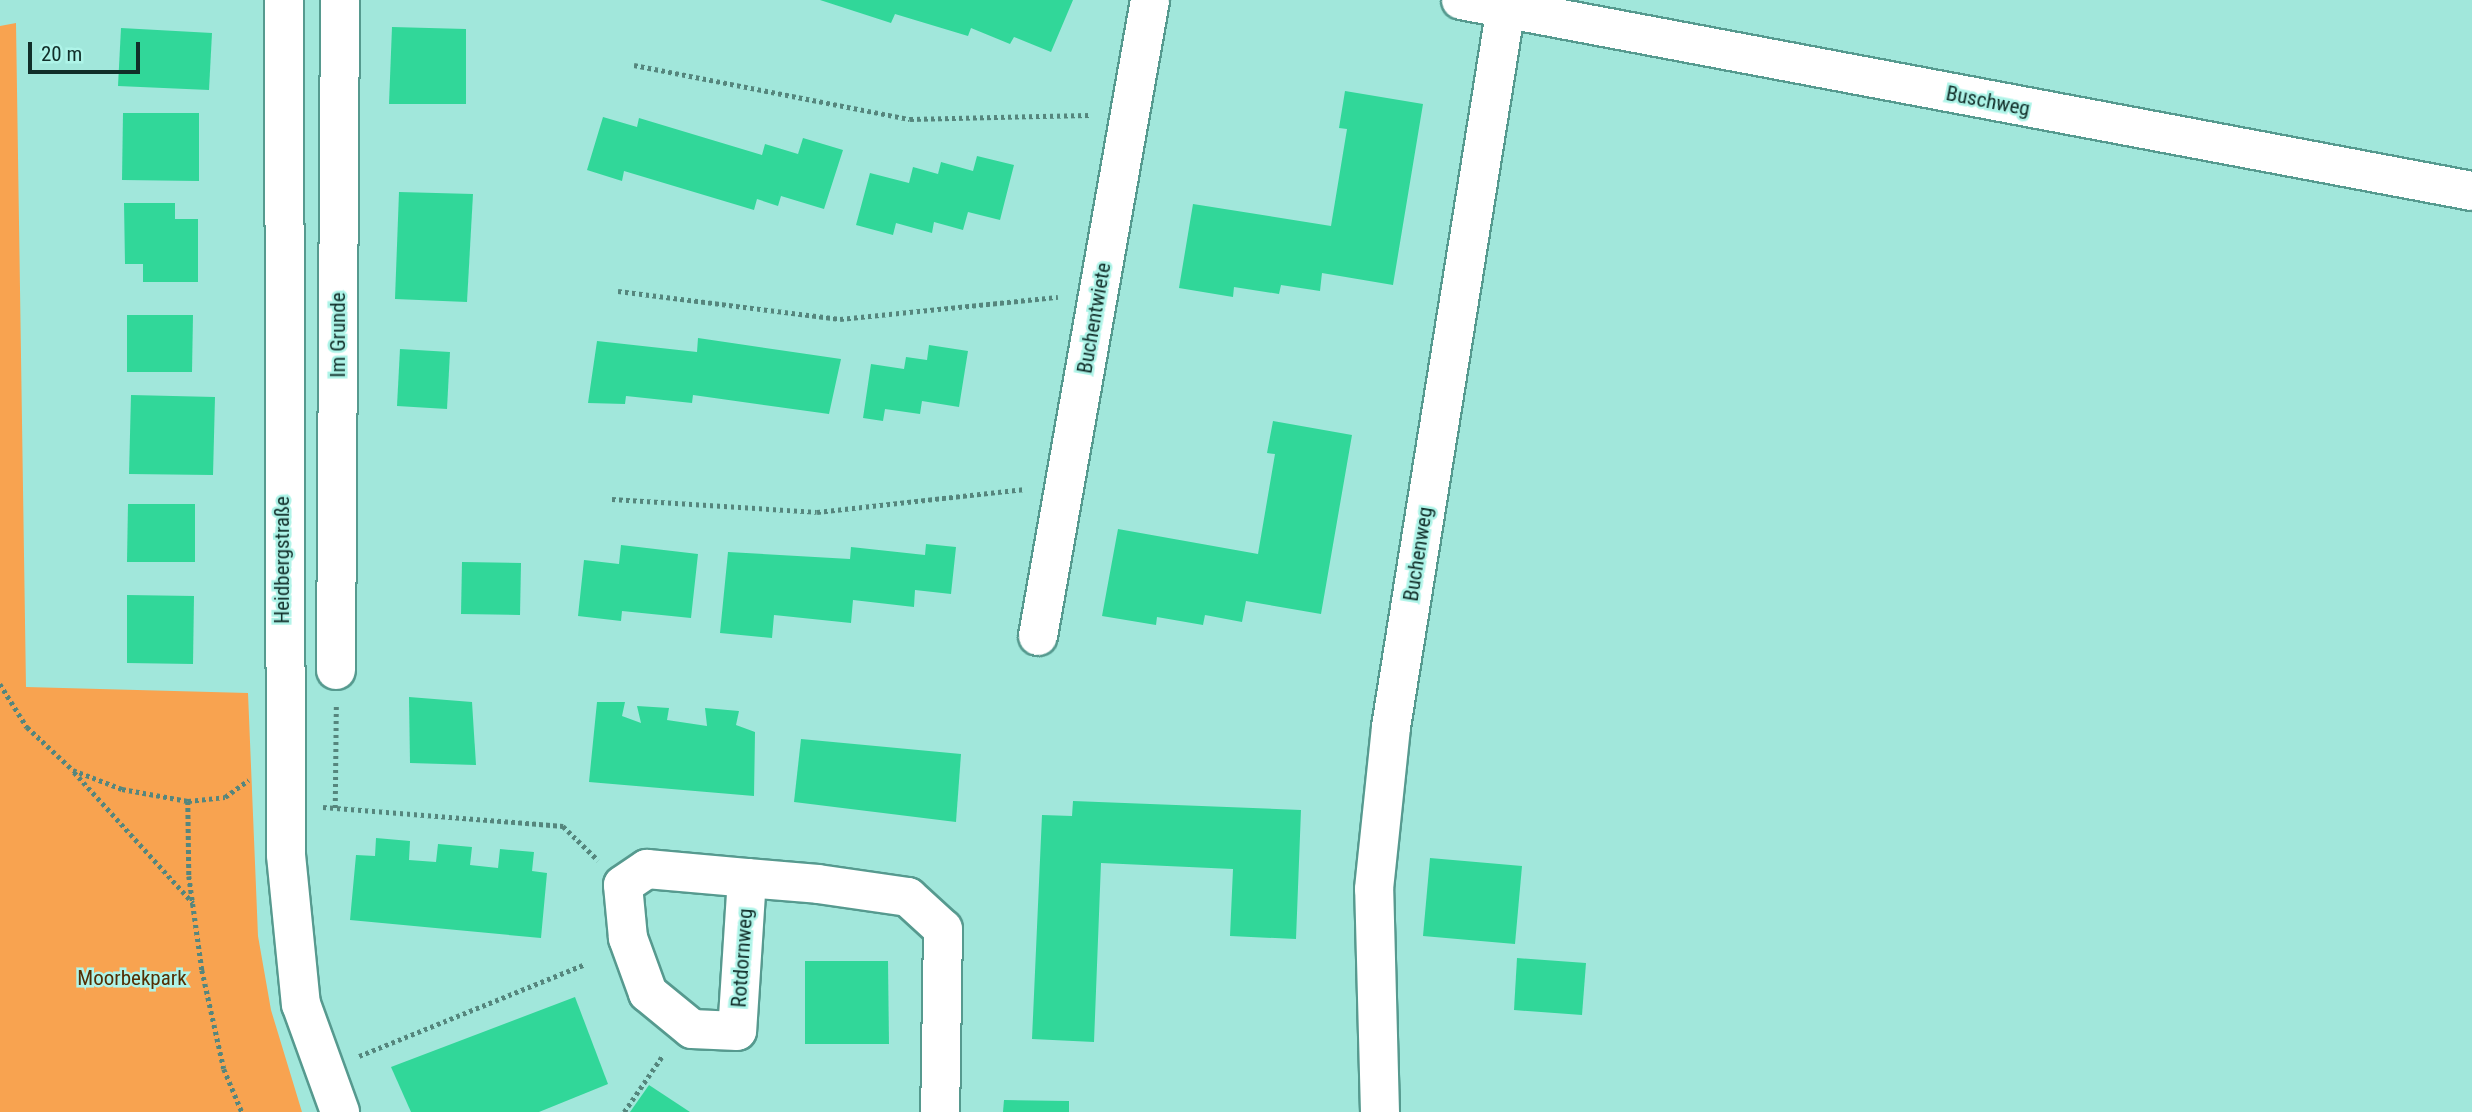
<!DOCTYPE html>
<html>
<head>
<meta charset="utf-8">
<style>
	body { margin:0 }
	#map { position:relative; width:2472px; height:1112px; overflow:hidden; background:#a1e7db; font-family:"Roboto Condensed",sans-serif }
	div>[style] { position:absolute }
	[style*='--x'] { left:calc(var(--x)*1px); top:calc(var(--y)*1px); width:calc(var(--w)*1px); rotate:calc(var(--a)*1deg) }
	.green>* { inset:0; background:#f8a350 }
	.building>* { inset:0; background:#31d799 }
	.path>* { height:4.5px; margin-top:-2.25px; transform-origin:0; background:repeating-linear-gradient(90deg,#55867d 0 3.5px,transparent 0 7px) }
	.roads { filter:drop-shadow(2px 0 #569a8f) drop-shadow(-2px 0 #569a8f) drop-shadow(0 2px #569a8f) drop-shadow(0 -2px #569a8f) }
	.minor>* { height:38px; margin:-19px; padding:0 19px; transform-origin:19px; border-radius:19px; background:#fff }
	span { translate:-50% -50%; white-space:nowrap; text-align:center; line-height:1.15; -webkit-text-stroke:5px #aef4e8; paint-order:stroke }
	.street-label { font-size:21px; color:#112e29 }
	.park-label { font-size:21px; color:#532e03 }
	.scale { position:absolute; left:28px; top:42px; width:112px; height:32px; box-sizing:border-box; border:4px solid #112e29; border-top:0; padding-left:9px; font-size:21px; line-height:24px; white-space:nowrap; color:#112e29; -webkit-text-stroke:5px #aef4e8; paint-order:stroke }
</style>
</head>
<body>
<div id="map">
	<div class="green">
		<div style="clip-path:polygon(16px 23px,26px 687px,248px 693px,258px 936px,271px 1010px,302px 1112px,0 1112px,0 26px)"></div>
	</div>
	<div class="building">
		<div style="clip-path:polygon(820px 0,1073px 0,1051px 52px,1014px 37px,1010px 44px,971px 28px,968px 36px,895px 14px,891px 23px)"></div>
		<div style="clip-path:polygon(392px 27px,466px 29px,466px 104px,389px 104px)"></div>
		<div style="clip-path:polygon(121px 28px,212px 33px,209px 90px,118px 86px)"></div>
		<div style="clip-path:polygon(1345px 91px,1423px 104px,1393px 285px,1322px 273px,1320px 291px,1281px 285px,1279px 294px,1234px 287px,1233px 297px,1179px 288px,1193px 204px,1331px 226px,1347px 129px,1339px 128px)"></div>
		<div style="clip-path:polygon(123px 113px,199px 113px,199px 181px,122px 180px)"></div>
		<div style="clip-path:polygon(603px 117px,637px 127px,639px 118px,762px 155px,765px 144px,798px 154px,803px 138px,843px 150px,824px 209px,781px 196px,778px 206px,757px 199px,754px 210px,624px 171px,622px 181px,587px 170px)"></div>
		<div style="clip-path:polygon(977px 156px,1014px 165px,1000px 220px,968px 212px,963px 230px,934px 222px,932px 233px,896px 223px,893px 235px,856px 225px,870px 173px,909px 183px,913px 167px,938px 174px,941px 162px,973px 171px)"></div>
		<div style="clip-path:polygon(399px 192px,473px 194px,467px 302px,395px 299px)"></div>
		<div style="clip-path:polygon(124px 203px,175px 203px,175px 219px,198px 219px,198px 282px,143px 282px,143px 264px,125px 264px)"></div>
		<div style="clip-path:polygon(127px 315px,193px 315px,192px 372px,127px 372px)"></div>
		<div style="clip-path:polygon(698px 338px,841px 359px,829px 414px,693px 395px,692px 403px,626px 396px,625px 404px,588px 403px,597px 341px,697px 352px)"></div>
		<div style="clip-path:polygon(929px 345px,968px 351px,959px 407px,922px 401px,920px 414px,885px 409px,883px 421px,863px 418px,871px 364px,904px 369px,906px 357px,927px 360px)"></div>
		<div style="clip-path:polygon(400px 349px,450px 352px,447px 409px,397px 406px)"></div>
		<div style="clip-path:polygon(131px 395px,215px 397px,213px 475px,129px 474px)"></div>
		<div style="clip-path:polygon(1273px 421px,1352px 435px,1321px 614px,1246px 601px,1242px 622px,1205px 615px,1203px 625px,1157px 617px,1156px 625px,1102px 616px,1118px 529px,1258px 554px,1275px 454px,1267px 453px)"></div>
		<div style="clip-path:polygon(128px 504px,195px 504px,195px 562px,127px 562px)"></div>
		<div style="clip-path:polygon(926px 544px,956px 547px,951px 594px,915px 590px,914px 607px,853px 600px,851px 623px,774px 615px,772px 638px,720px 633px,728px 552px,850px 559px,851px 547px,925px 555px)"></div>
		<div style="clip-path:polygon(621px 545px,698px 554px,691px 618px,622px 611px,621px 621px,578px 616px,584px 560px,619px 564px)"></div>
		<div style="clip-path:polygon(462px 562px,521px 563px,520px 615px,461px 614px)"></div>
		<div style="clip-path:polygon(127px 595px,194px 596px,193px 664px,127px 663px)"></div>
		<div style="clip-path:polygon(409px 697px,472px 702px,476px 765px,410px 763px)"></div>
		<div style="clip-path:polygon(597px 702px,625px 702px,622px 716px,641px 723px,637px 706px,669px 708px,667px 720px,707px 726px,705px 708px,739px 711px,736px 725px,755px 732px,754px 796px,589px 782px)"></div>
		<div style="clip-path:polygon(801px 739px,961px 754px,956px 822px,794px 802px)"></div>
		<div style="clip-path:polygon(1073px 801px,1301px 810px,1296px 939px,1230px 936px,1233px 869px,1101px 863px,1094px 1042px,1032px 1039px,1042px 815px,1072px 816px)"></div>
		<div style="clip-path:polygon(376px 838px,410px 841px,409px 860px,436px 862px,438px 844px,472px 847px,470px 865px,498px 868px,500px 849px,534px 852px,532px 871px,547px 873px,541px 938px,350px 920px,356px 855px,375px 856px)"></div>
		<div style="clip-path:polygon(1430px 858px,1522px 866px,1515px 944px,1423px 936px)"></div>
		<div style="clip-path:polygon(1517px 958px,1586px 963px,1582px 1015px,1514px 1010px)"></div>
		<div style="clip-path:polygon(805px 961px,888px 961px,889px 1044px,805px 1044px)"></div>
		<div style="clip-path:polygon(575px 997px,608px 1084px,539px 1112px,411px 1112px,391px 1067px)"></div>
		<div style="clip-path:polygon(649px 1085px,690px 1112px,630px 1112px)"></div>
		<div style="clip-path:polygon(1004px 1100px,1069px 1101px,1069px 1112px,1003px 1112px)"></div>
	</div>
	<div class="path">
		<div style="--x:634;--y:65;--w:281;--a:11.1"></div>
		<div style="--x:910;--y:119;--w:180;--a:-1.3"></div>
		<div style="--x:618;--y:291;--w:224;--a:7.2"></div>
		<div style="--x:840;--y:319;--w:219;--a:-5.8"></div>
		<div style="--x:612;--y:499;--w:205;--a:3.6"></div>
		<div style="--x:817;--y:512;--w:210;--a:-6.3"></div>
		<div style="--x:0;--y:684;--w:51;--a:57.9"></div>
		<div style="--x:27;--y:727;--w:63;--a:43.1"></div>
		<div style="--x:73;--y:770;--w:53;--a:21.2"></div>
		<div style="--x:122;--y:789;--w:67;--a:10.3"></div>
		<div style="--x:188;--y:801;--w:37;--a:-6"></div>
		<div style="--x:225;--y:797;--w:29;--a:-36"></div>
		<div style="--x:74;--y:772;--w:177;--a:47.7"></div>
		<div style="--x:188;--y:801;--w:75;--a:89.2"></div>
		<div style="--x:189;--y:876;--w:95;--a:82.1"></div>
		<div style="--x:202;--y:970;--w:101;--a:77.5"></div>
		<div style="--x:224;--y:1069;--w:47;--a:67.3"></div>
		<div style="--x:323;--y:807;--w:241;--a:4.5"></div>
		<div style="--x:563;--y:826;--w:49;--a:44.2"></div>
		<div style="--x:335;--y:808;--w:102;--a:-89.4"></div>
		<div style="--x:359;--y:1056;--w:242;--a:-22.1"></div>
		<div style="--x:624;--y:1112;--w:69;--a:-55.6"></div>
	</div>
	<div class="roads">
		<div class="minor">
			<div style="--x:284;--y:0;--w:855;--a:89.87"></div>
			<div style="--x:286;--y:855;--w:150;--a:84.3"></div>
			<div style="--x:301;--y:1004;--w:115;--a:70.1"></div>
			<div style="--x:1461;--y:0;--w:1029;--a:10.7"></div>
			<div style="--x:1038;--y:636;--w:646;--a:-80.01"></div>
			<div style="--x:336;--y:670;--w:670;--a:-89.66"></div>
			<div style="--x:747;--y:878;--w:153;--a:93.7"></div>
			<div style="--x:737;--y:1031;--w:45;--a:-177.5"></div>
			<div style="--x:692;--y:1029;--w:57;--a:-140.7"></div>
			<div style="--x:648;--y:993;--w:59;--a:-110"></div>
			<div style="--x:628;--y:938;--w:53;--a:-95.4"></div>
			<div style="--x:623;--y:885;--w:29;--a:-34"></div>
			<div style="--x:647;--y:869;--w:100;--a:5.1"></div>
			<div style="--x:747;--y:878;--w:71;--a:4.8"></div>
			<div style="--x:818;--y:884;--w:91;--a:8.2"></div>
			<div style="--x:908;--y:897;--w:47;--a:42.4"></div>
			<div style="--x:943;--y:929;--w:183;--a:90.9"></div>
			<div style="--x:1380;--y:1112;--w:223;--a:-91.5"></div>
			<div style="--x:1374;--y:889;--w:163;--a:-84"></div>
			<div style="--x:1391;--y:727;--w:736;--a:-80.93"></div>
		</div>
	</div>
	<div class="street-label">
		<span style="left:1988px;top:101px;rotate:11deg">Buschweg</span>
		<span style="left:1094px;top:318px;rotate:-80deg">Buchentwiete</span>
		<span style="left:338px;top:335px;rotate:-90deg">Im Grunde</span>
		<span style="left:1418px;top:554px;rotate:-81deg">Buchenweg</span>
		<span style="left:282px;top:560px;rotate:-90deg">Heidbergstraße</span>
		<span style="left:742px;top:958px;rotate:-86deg">Rotdornweg</span>
	</div>
	<div class="park-label">
		<span style="left:132px;top:978px">Moorbekpark</span>
	</div>
	<div class="scale">20 m</div>
</div>
</body>
</html>
